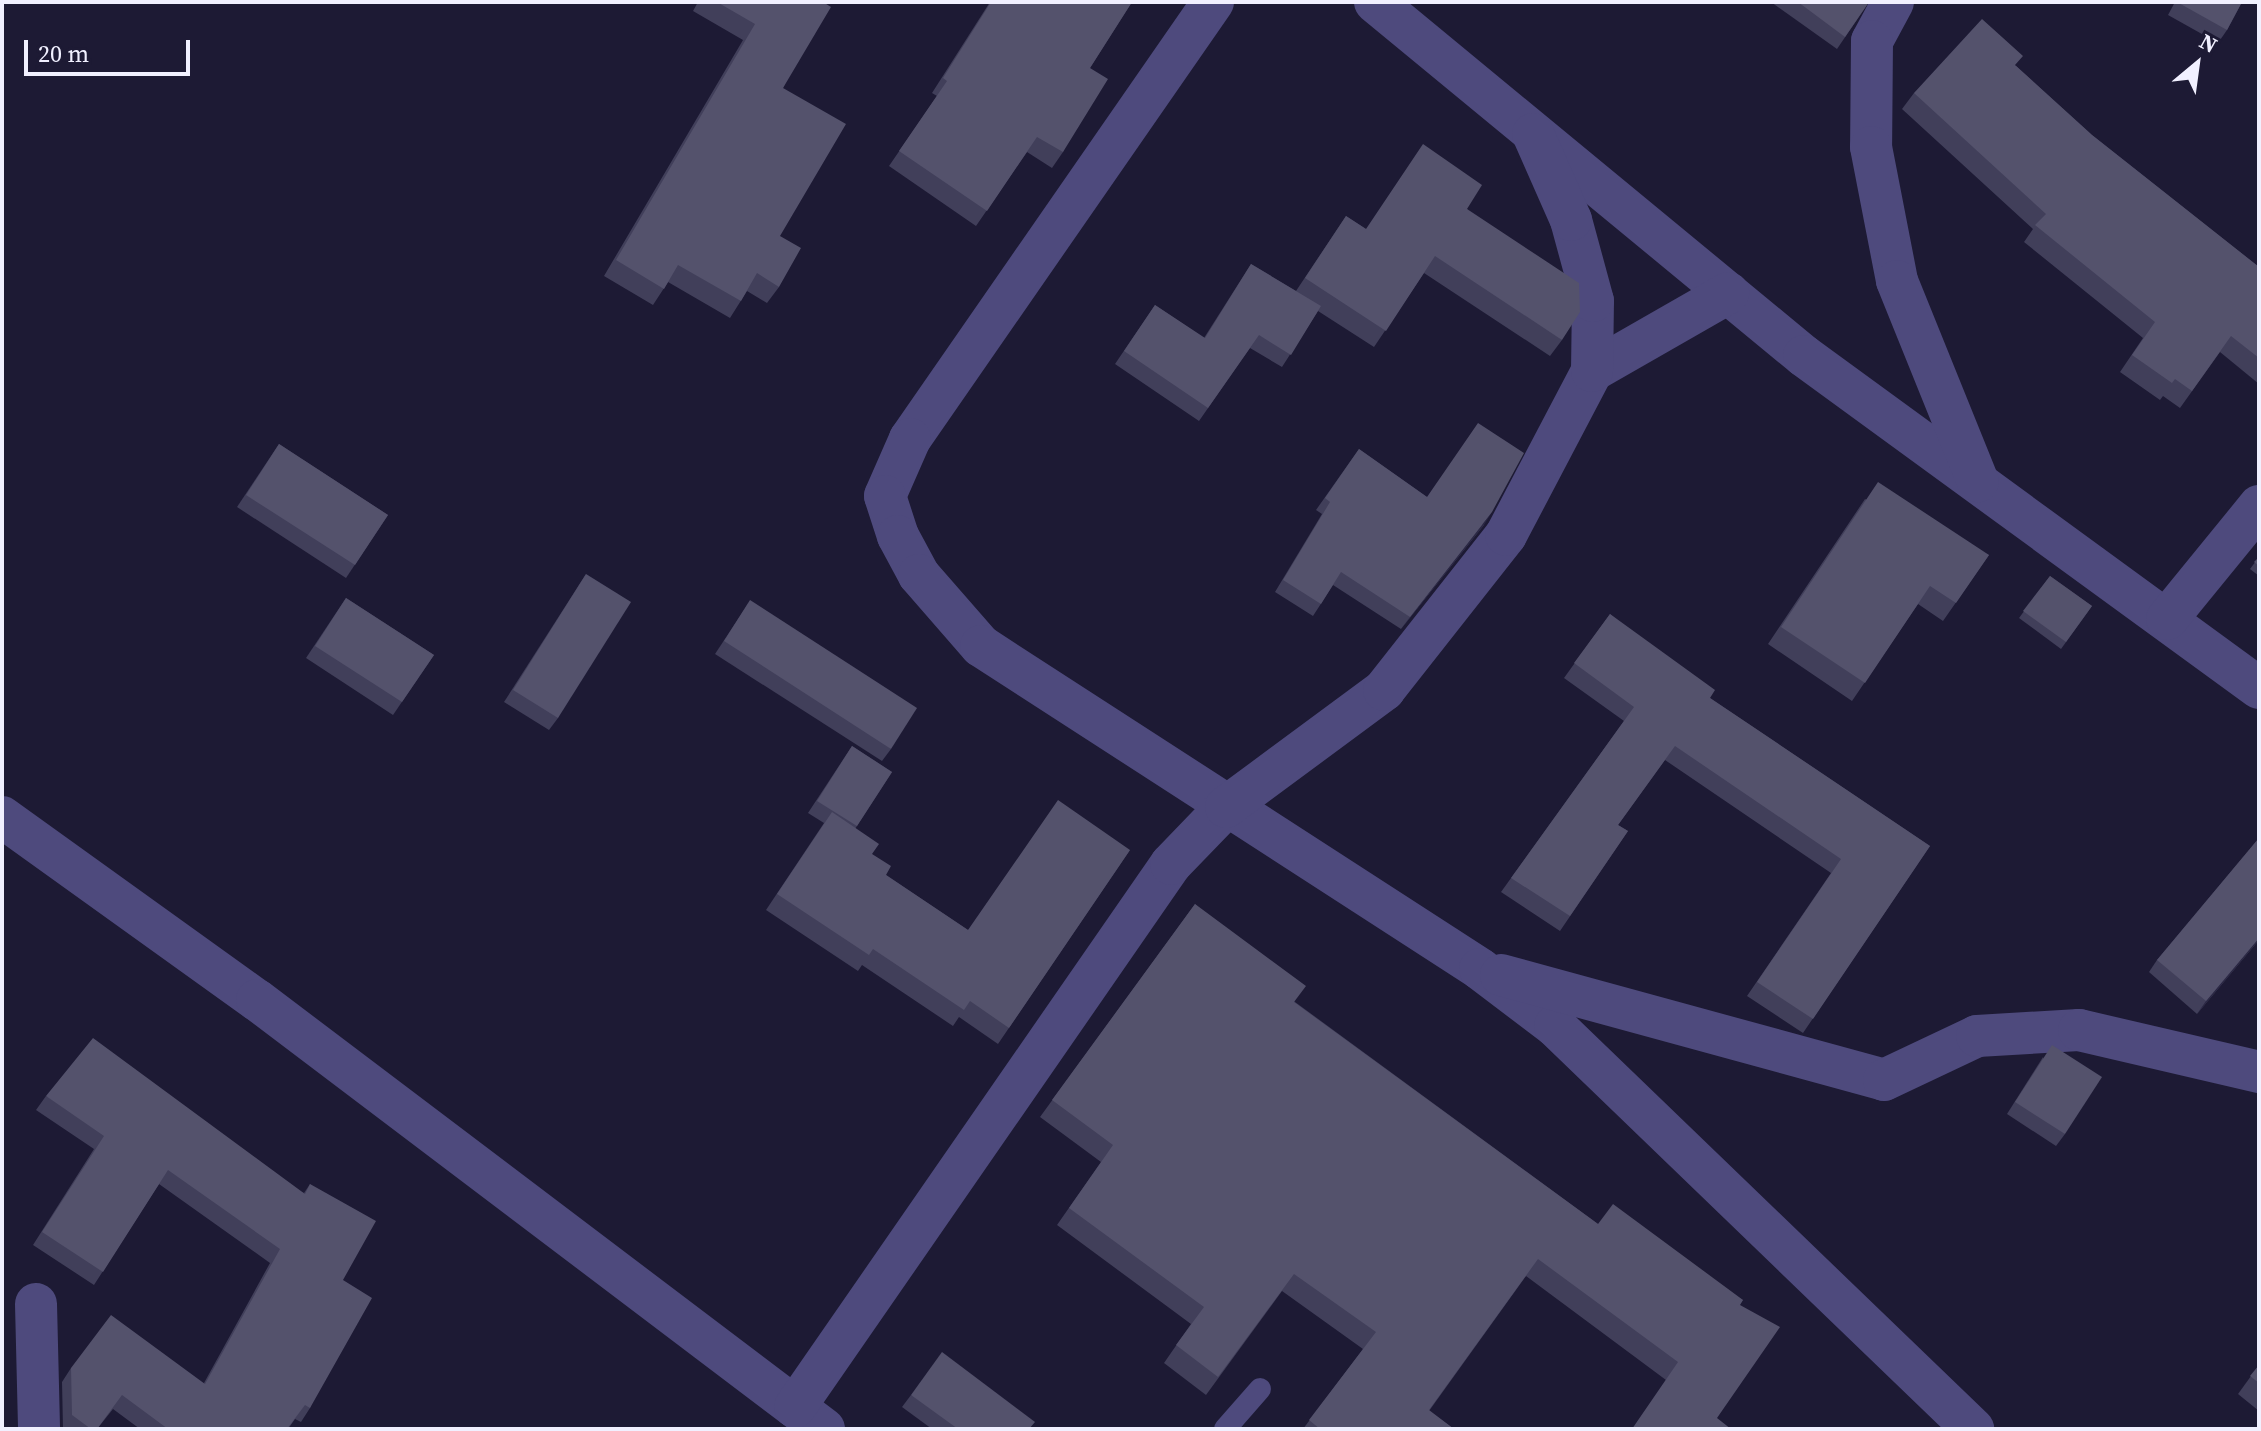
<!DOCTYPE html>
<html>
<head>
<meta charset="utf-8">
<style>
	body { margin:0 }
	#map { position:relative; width:2261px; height:1431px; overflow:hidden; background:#1d1a34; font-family:"Source Serif 4",serif }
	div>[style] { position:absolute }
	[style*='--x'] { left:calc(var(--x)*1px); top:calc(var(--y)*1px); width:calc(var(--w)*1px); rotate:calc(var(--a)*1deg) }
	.lane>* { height:22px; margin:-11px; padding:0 11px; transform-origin:11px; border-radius:11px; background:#4e4a7d }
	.street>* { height:42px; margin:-21px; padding:0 21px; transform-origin:21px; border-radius:21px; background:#4e4a7d }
	.wall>* { inset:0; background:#413f5a }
	.shaded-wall>* { inset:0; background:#2b2844 }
	.building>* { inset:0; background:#54526c }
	span { translate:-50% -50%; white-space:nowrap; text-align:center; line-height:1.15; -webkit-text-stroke:8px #1d1a34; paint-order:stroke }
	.frame { position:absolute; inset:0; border:4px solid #f1f0ff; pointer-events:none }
	.north { position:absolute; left:2157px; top:24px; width:80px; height:80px; -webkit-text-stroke:6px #1d1a34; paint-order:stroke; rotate:29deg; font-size:22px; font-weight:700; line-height:32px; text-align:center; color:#f1f0ff }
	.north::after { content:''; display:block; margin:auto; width:28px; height:36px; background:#f1f0ff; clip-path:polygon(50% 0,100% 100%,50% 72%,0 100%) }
	.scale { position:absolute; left:24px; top:40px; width:166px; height:36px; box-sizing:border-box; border:4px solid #f1f0ff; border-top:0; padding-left:10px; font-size:24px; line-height:28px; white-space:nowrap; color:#f1f0ff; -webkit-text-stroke:6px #1d1a34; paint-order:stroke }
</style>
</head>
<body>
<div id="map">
	<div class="lane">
		<div style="--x:1225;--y:1429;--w:53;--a:-48.8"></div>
	</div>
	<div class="street">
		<div style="--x:1213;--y:2;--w:532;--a:124.74"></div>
		<div style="--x:910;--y:439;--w:62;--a:113.7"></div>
		<div style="--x:885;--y:496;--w:42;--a:72"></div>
		<div style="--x:898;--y:536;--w:44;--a:61.7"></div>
		<div style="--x:919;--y:575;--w:94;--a:48.9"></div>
		<div style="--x:981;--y:646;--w:594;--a:32.91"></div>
		<div style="--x:1480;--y:969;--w:94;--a:37.2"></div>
		<div style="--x:1555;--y:1026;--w:581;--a:43.95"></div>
		<div style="--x:1375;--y:2;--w:556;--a:39.53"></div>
		<div style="--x:1804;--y:356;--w:563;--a:36.12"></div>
		<div style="--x:1893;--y:2;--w:44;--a:118.3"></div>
		<div style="--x:1872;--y:41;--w:106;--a:90.5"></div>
		<div style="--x:1871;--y:147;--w:136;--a:79"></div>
		<div style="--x:1897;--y:281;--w:216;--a:68"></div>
		<div style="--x:1592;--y:371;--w:157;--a:-29.8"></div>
		<div style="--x:2167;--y:619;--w:146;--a:-50.8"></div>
		<div style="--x:2;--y:817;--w:314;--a:35.7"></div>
		<div style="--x:257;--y:1000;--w:711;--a:37.11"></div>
		<div style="--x:1501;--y:975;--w:397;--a:15.3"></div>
		<div style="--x:1884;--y:1080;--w:103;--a:-25.3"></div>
		<div style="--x:1977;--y:1036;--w:102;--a:-3.4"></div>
		<div style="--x:2079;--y:1030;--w:185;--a:13.1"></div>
		<div style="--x:36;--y:1304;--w:125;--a:88.6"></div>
		<div style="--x:795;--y:1407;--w:660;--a:-55.3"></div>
		<div style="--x:1171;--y:864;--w:79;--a:-46"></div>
		<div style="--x:1226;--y:807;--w:197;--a:-36.5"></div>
		<div style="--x:1384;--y:690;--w:197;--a:-51.8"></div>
		<div style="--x:1506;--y:535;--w:185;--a:-62.3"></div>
		<div style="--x:1592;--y:371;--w:70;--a:-89.2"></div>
		<div style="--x:1593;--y:301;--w:84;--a:-105.2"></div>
		<div style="--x:1571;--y:220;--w:94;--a:-113.8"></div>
	</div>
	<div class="wall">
		<div style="clip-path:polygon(698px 2px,823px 2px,783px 88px,779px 287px,767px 303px,747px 291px,730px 318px,668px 282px,653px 305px,604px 276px,743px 40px,693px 11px)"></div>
		<div style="clip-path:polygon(990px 2px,1132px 2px,1090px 68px,1063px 152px,1052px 168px,1027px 152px,976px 226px,889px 166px,937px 96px,932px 93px)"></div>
		<div style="clip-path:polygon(1771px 2px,1869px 2px,1837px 49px)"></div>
		<div style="clip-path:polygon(2175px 2px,2242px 2px,2227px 30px,2218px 43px,2168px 15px)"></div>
		<div style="clip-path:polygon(2016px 66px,2092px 135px,2259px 267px,2259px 384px,2220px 352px,2180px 408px,2163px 396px,2160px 400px,2120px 372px,2143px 338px,2024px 242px,2033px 229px,1902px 109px,1914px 93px)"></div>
		<div style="clip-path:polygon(1467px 209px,1562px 340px,1550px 356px,1424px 273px,1374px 347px,1318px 311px,1282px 367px,1250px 348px,1199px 421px,1115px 364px,1155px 305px,1204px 338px,1251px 264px,1296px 291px,1346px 216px,1366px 229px)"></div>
		<div style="clip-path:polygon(279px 444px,388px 515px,346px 578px,237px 507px)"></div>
		<div style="clip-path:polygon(1359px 449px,1427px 497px,1484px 525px,1401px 629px,1333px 585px,1313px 616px,1275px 592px,1322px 514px,1316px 510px)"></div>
		<div style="clip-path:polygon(1865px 499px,1989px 555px,1943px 621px,1918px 604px,1852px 701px,1768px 644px)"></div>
		<div style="clip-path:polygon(2259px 557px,2259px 576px,2250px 569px)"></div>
		<div style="clip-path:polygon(586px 574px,558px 718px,549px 730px,504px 702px)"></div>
		<div style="clip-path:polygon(2050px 576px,2092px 606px,2061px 649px,2019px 618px)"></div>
		<div style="clip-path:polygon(346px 598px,434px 655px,393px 715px,306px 658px)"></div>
		<div style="clip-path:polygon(750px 601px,891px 749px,882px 761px,715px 654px)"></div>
		<div style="clip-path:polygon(1610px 614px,1710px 698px,1930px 846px,1803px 1033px,1747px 996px,1831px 873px,1665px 760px,1618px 825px,1628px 831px,1560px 931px,1501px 892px,1624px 721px,1564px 678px)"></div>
		<div style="clip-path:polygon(852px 746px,892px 772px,855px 829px,886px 875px,968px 930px,1130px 850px,998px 1044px,959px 1017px,953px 1026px,862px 965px,858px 971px,766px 910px,824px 823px,808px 813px)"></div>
		<div style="clip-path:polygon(2259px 838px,2259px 940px,2197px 1014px,2149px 972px,2157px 960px)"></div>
		<div style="clip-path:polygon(1195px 904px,1295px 1002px,1598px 1224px,1743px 1300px,1666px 1380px,1526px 1276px,1429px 1411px,1454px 1429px,1303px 1429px,1363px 1349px,1282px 1291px,1206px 1395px,1164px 1363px,1191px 1324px,1057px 1225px,1101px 1162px,1040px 1117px)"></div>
		<div style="clip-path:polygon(2043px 1057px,2065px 1134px,2056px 1146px,2007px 1114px)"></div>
		<div style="clip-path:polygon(46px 1096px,304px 1193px,310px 1184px,343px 1280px,310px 1408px,301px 1422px,295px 1419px,288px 1429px,140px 1429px,113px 1409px,97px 1429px,63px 1429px,62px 1382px,71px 1368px,204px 1383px,270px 1263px,159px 1184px,94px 1285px,33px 1245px,94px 1149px,36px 1110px)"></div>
		<div style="clip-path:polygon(2259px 1365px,2259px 1411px,2238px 1394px)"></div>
		<div style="clip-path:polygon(911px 1395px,1030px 1429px,932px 1429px,902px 1407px)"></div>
	</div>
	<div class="shaded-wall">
		<div style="clip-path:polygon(1492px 512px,1484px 525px,1401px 629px,1410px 617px)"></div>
		<div style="clip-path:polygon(2259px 938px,2259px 940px,2197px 1014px,2206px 1001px)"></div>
	</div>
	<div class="building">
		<div style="clip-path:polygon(717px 2px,823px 2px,831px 7px,783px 88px,846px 124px,780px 236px,801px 248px,779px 287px,757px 273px,741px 301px,678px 265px,664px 289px,616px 260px,755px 24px)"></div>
		<div style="clip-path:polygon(991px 2px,1132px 2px,1090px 68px,1108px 79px,1063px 152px,1037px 137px,987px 211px,899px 151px,947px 81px,943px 78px)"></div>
		<div style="clip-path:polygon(1798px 2px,1869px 2px,1845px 37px)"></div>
		<div style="clip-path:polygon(2177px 2px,2242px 2px,2227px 30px)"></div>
		<div style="clip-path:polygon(1982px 19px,2023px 56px,2015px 65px,2092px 135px,2259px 267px,2259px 358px,2231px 336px,2192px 391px,2175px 379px,2172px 383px,2132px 355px,2155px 322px,2035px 225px,2046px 214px,1914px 93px)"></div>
		<div style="clip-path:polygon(1423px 144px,1482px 185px,1467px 209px,1579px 283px,1580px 312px,1562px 340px,1435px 256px,1386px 331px,1305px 278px,1346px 216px,1366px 229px)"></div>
		<div style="clip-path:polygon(1251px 264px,1321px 306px,1291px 355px,1259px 335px,1208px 408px,1124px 351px,1155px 305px,1205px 338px)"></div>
		<div style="clip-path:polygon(1478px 423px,1524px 453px,1492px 512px,1410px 617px,1341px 572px,1321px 604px,1283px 580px,1330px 502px,1325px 498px,1359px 449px,1427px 497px)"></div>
		<div style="clip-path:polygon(279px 444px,388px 515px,355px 565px,246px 495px)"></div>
		<div style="clip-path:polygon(1878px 482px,1989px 555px,1956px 603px,1930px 586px,1865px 683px,1781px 627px)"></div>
		<div style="clip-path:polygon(2259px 557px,2259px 566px,2254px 562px)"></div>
		<div style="clip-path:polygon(586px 574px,631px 602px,558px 718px,513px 690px)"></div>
		<div style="clip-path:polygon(2050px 576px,2092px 606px,2066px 642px,2023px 611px)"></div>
		<div style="clip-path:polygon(346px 598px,434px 655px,402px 702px,315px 646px)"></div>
		<div style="clip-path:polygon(750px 600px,917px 708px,891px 749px,724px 641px)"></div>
		<div style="clip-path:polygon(1610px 614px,1715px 690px,1710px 698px,1930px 846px,1813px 1019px,1757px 982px,1841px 859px,1675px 746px,1618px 825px,1628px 831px,1570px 916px,1511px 878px,1634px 707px,1574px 663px)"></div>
		<div style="clip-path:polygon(852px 746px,892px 772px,857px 826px,817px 801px)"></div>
		<div style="clip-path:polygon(1058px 800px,1130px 850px,1009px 1028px,970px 1001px,964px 1010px,873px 949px,869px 955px,777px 894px,832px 812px,879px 844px,872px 854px,891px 866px,886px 875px,968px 930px)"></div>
		<div style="clip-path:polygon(2259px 838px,2259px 938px,2206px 1001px,2157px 960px)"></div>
		<div style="clip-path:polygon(1195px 904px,1306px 986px,1294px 1002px,1598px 1224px,1613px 1204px,1743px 1300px,1740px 1305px,1780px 1327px,1717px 1418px,1731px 1429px,1632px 1429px,1678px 1362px,1538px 1259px,1429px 1410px,1454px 1429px,1320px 1429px,1309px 1420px,1376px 1332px,1294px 1274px,1218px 1377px,1176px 1345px,1204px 1307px,1069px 1208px,1113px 1145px,1052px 1100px)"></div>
		<div style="clip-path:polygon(93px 1038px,305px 1194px,310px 1184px,376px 1221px,343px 1280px,372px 1298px,310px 1408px,305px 1405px,287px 1429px,168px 1429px,122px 1395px,97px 1429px,91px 1429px,72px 1415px,71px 1368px,111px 1315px,205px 1384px,280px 1249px,168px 1170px,103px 1272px,42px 1232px,104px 1136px,46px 1096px)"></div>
		<div style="clip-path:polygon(2052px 1045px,2102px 1077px,2065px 1134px,2015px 1102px)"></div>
		<div style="clip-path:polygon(942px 1352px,1035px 1422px,1029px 1429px,958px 1429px,911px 1395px)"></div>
		<div style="clip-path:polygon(2259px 1365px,2259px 1383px,2250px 1376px)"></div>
	</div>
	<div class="frame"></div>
	<div class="north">N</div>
	<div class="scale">20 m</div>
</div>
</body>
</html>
